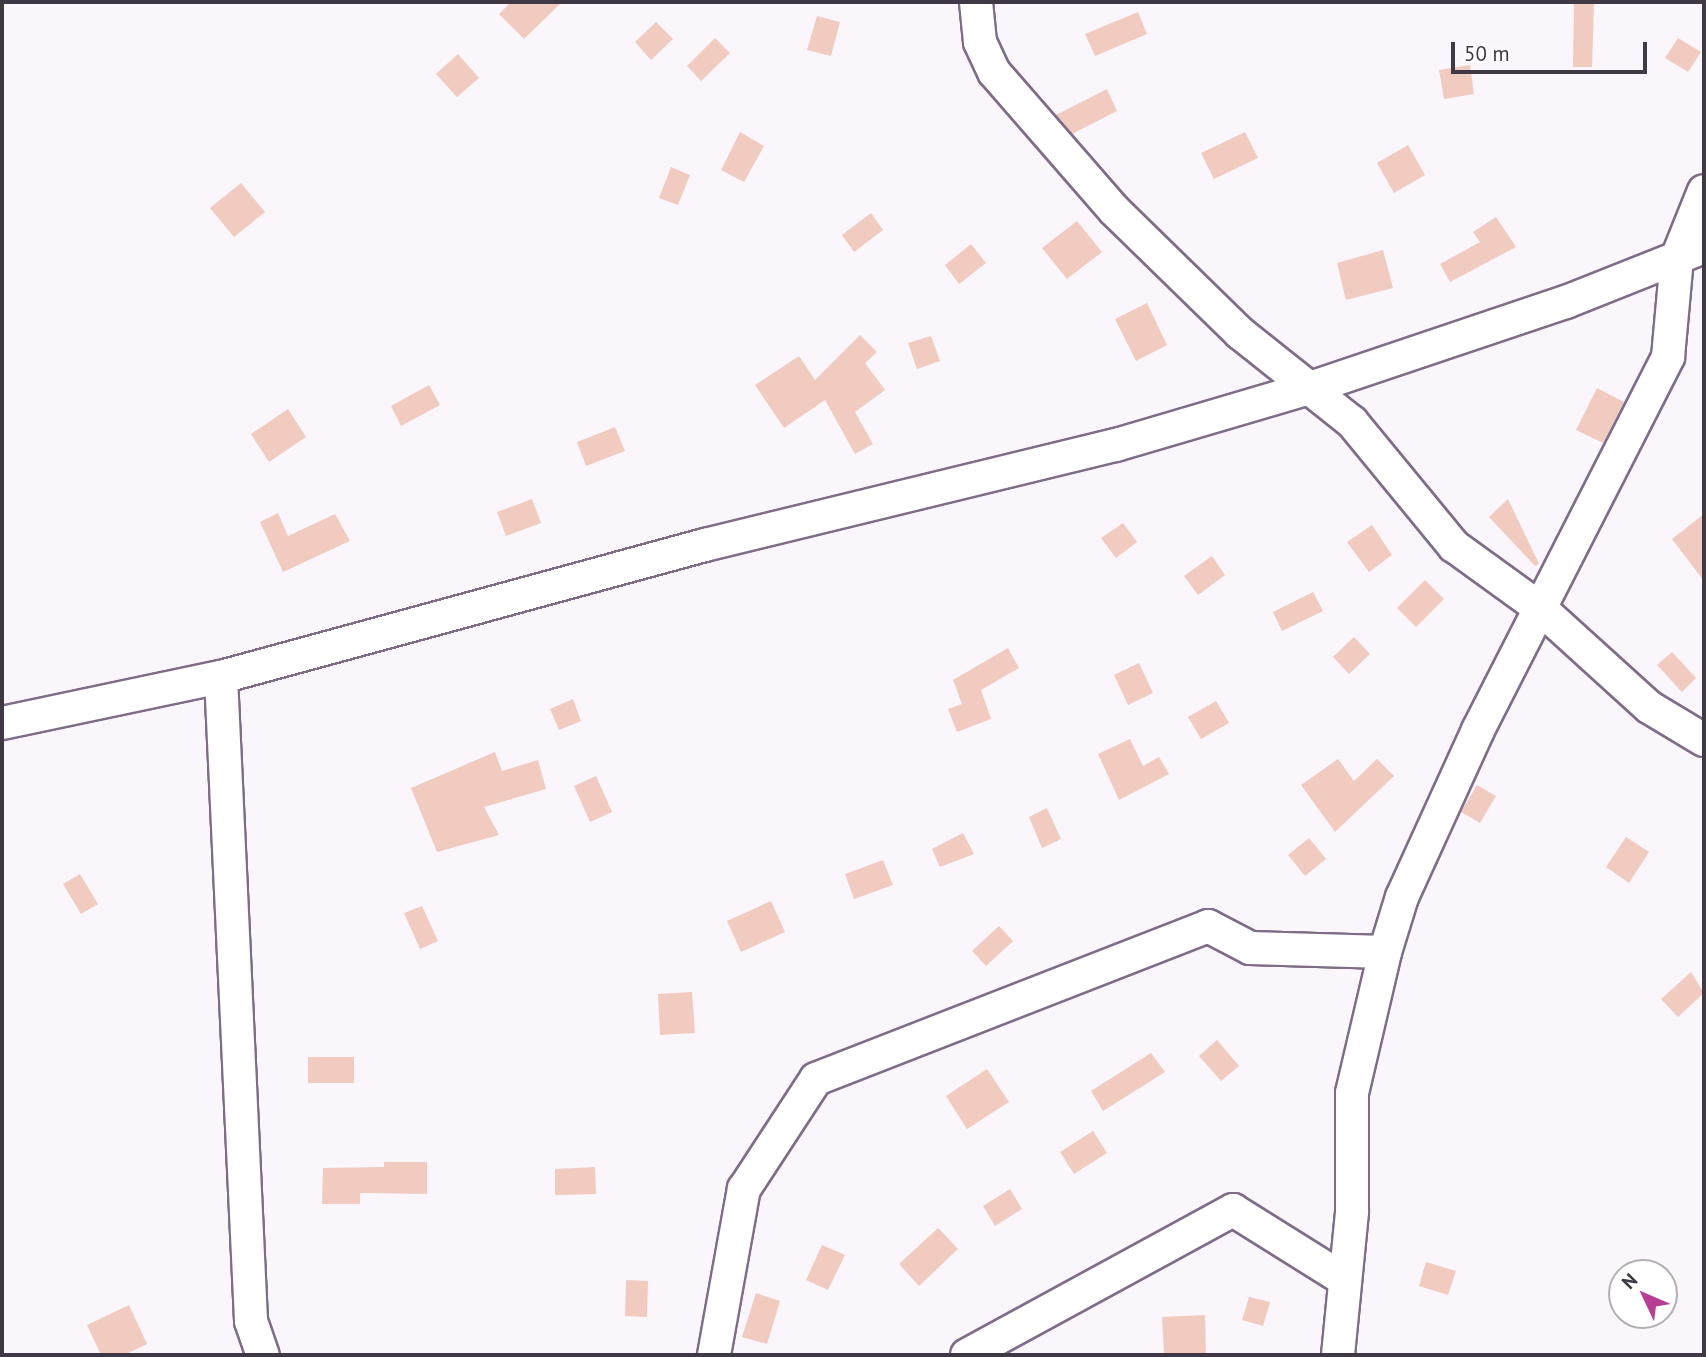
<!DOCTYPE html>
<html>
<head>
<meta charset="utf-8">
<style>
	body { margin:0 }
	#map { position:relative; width:1706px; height:1357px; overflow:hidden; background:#faf6fc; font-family:"PT Sans",sans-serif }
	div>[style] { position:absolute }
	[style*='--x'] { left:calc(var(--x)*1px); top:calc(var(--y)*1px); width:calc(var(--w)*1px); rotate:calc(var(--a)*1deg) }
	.building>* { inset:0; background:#f1cbc0 }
	.roads { filter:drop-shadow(2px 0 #7f6d88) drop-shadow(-2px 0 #7f6d88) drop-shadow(0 2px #7f6d88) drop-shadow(0 -2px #7f6d88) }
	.street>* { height:32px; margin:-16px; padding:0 16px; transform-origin:16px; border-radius:16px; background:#fff }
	span { translate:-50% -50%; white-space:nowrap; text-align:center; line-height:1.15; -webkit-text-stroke:5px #fff; paint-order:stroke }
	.frame { position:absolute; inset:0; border:4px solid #403844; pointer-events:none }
	.north { position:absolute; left:1608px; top:1259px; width:70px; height:70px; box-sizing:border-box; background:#fff; border:2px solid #b3afb4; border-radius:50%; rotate:314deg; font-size:19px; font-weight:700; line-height:28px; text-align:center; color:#403844 }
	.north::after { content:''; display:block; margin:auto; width:24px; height:32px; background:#b73e92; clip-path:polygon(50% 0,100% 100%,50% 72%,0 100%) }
	.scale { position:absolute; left:1451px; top:42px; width:196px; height:32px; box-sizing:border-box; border:4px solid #403844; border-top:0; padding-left:9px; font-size:21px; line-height:24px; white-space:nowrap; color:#403844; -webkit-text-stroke:5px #fff; paint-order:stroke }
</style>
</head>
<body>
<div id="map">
	<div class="building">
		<div style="clip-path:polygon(511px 2px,562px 2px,524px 39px,499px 14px)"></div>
		<div style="clip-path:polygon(1574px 2px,1594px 2px,1592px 67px,1573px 67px)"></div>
		<div style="clip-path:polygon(1138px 12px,1147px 34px,1095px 56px,1085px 34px)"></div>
		<div style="clip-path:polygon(817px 16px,840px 22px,831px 56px,807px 50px)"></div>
		<div style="clip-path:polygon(656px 22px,673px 39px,651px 60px,635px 42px)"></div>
		<div style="clip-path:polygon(715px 38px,730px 53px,701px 81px,687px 66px)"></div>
		<div style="clip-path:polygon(1678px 38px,1701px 52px,1688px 72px,1665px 58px)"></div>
		<div style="clip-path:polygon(458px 54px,479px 78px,457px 97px,436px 74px)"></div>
		<div style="clip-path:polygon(1470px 65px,1474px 94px,1444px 99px,1439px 70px)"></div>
		<div style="clip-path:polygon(1107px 89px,1117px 111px,1072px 134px,1056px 115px)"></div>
		<div style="clip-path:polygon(740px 132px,764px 146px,744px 182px,721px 170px)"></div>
		<div style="clip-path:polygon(1245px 132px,1258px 158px,1214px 179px,1201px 153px)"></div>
		<div style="clip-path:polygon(1408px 145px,1425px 175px,1394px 193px,1377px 163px)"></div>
		<div style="clip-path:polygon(671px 167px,690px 175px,678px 205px,659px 198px)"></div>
		<div style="clip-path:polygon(241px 183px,265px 212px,234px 237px,210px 208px)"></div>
		<div style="clip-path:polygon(871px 213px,883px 230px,854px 252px,842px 235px)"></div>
		<div style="clip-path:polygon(1496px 217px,1516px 247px,1450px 282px,1440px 264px,1480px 242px,1473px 232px)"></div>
		<div style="clip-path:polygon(1077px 221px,1102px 252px,1067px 279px,1042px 248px)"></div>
		<div style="clip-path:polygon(971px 244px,986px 263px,959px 284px,945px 265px)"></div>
		<div style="clip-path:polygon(1383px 250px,1393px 288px,1346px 300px,1337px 263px)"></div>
		<div style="clip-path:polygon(1147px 303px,1167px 345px,1136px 361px,1115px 319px)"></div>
		<div style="clip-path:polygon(860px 335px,877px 352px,865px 363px,885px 390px,855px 412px,873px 444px,855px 454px,825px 400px,784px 428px,755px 385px,799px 356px,815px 380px)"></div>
		<div style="clip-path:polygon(931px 336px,940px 361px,917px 369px,908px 343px)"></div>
		<div style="clip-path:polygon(429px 385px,440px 405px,401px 426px,391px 406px)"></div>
		<div style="clip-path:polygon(1597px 388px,1624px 402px,1603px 443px,1576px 430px)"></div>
		<div style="clip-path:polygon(288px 409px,306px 437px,269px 462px,251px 434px)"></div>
		<div style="clip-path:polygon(615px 427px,625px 451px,586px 466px,577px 442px)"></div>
		<div style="clip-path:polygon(532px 499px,541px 523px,506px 536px,497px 512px)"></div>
		<div style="clip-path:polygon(1508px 499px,1539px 564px,1535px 566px,1489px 517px)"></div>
		<div style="clip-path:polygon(278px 513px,288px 536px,335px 514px,350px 541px,283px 572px,260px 522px)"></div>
		<div style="clip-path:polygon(1704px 514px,1704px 581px,1672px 539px)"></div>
		<div style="clip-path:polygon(1123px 523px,1137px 542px,1116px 558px,1101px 538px)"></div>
		<div style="clip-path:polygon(1372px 525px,1392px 555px,1369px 572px,1347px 542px)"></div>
		<div style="clip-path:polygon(1212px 556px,1225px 575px,1198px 595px,1184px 576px)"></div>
		<div style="clip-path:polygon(1425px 580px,1444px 599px,1416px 627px,1397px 608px)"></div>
		<div style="clip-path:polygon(1313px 592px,1323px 611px,1282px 631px,1273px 612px)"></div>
		<div style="clip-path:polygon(1354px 637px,1370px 654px,1349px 674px,1333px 657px)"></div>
		<div style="clip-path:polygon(1008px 648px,1019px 668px,981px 690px,991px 719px,957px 732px,948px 709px,962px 704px,953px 680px)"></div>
		<div style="clip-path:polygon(1672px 652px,1696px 678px,1682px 692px,1657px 665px)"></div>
		<div style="clip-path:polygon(1139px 663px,1153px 693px,1128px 705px,1114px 675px)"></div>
		<div style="clip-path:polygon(573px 699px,581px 721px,559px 730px,550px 709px)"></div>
		<div style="clip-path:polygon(1216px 701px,1229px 723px,1201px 739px,1188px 717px)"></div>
		<div style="clip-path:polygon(1130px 739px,1143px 766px,1159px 757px,1169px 774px,1119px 800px,1098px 754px)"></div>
		<div style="clip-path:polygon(495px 752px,502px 771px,538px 760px,546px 789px,484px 807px,499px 835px,437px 852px,411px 788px)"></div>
		<div style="clip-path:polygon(1338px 759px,1354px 781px,1377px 759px,1394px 776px,1335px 832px,1301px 785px)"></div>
		<div style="clip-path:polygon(596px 776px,612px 812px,590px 822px,574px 786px)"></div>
		<div style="clip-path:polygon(1477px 785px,1496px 796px,1480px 823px,1461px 812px)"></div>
		<div style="clip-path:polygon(1047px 808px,1061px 839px,1042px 848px,1029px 817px)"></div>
		<div style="clip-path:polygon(963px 833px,974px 854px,940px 867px,932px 849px)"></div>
		<div style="clip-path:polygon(1626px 837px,1649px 852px,1629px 883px,1606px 867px)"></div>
		<div style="clip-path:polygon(1309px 838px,1326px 859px,1305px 876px,1288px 855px)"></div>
		<div style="clip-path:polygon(883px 860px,893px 885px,854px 899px,845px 874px)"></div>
		<div style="clip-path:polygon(80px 874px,98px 904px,81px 914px,63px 884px)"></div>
		<div style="clip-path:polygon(771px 901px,785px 932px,741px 952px,727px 921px)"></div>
		<div style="clip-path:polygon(422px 906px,438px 941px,420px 949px,404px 913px)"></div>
		<div style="clip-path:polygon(999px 926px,1013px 941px,986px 966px,972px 951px)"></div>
		<div style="clip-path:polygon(1691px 972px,1704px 993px,1678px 1017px,1661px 999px)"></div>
		<div style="clip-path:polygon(692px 992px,695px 1033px,660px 1035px,658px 994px)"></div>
		<div style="clip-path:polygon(1217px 1040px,1239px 1066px,1221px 1081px,1199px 1056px)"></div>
		<div style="clip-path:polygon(1151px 1053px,1165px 1072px,1103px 1111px,1091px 1091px)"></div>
		<div style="clip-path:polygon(308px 1057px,354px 1057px,354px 1083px,308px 1083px)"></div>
		<div style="clip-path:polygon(987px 1069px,1009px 1102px,967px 1129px,946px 1096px)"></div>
		<div style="clip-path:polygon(1093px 1131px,1107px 1153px,1074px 1174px,1060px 1152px)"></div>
		<div style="clip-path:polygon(384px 1162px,427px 1162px,427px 1194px,360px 1193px,360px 1204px,322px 1204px,323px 1168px,384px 1167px)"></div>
		<div style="clip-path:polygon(595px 1167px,596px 1194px,555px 1195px,555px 1169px)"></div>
		<div style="clip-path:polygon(1010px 1189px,1022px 1209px,995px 1226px,983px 1206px)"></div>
		<div style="clip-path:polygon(938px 1228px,958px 1249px,919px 1286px,899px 1264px)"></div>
		<div style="clip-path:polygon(822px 1245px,845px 1255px,828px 1290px,806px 1280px)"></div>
		<div style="clip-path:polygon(1426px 1262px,1456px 1271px,1448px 1295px,1419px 1286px)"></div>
		<div style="clip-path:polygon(626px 1280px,648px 1281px,647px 1317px,625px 1316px)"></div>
		<div style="clip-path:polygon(756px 1293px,780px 1301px,767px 1344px,742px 1337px)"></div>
		<div style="clip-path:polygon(1249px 1297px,1270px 1302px,1263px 1326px,1242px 1320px)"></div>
		<div style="clip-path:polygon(129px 1305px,147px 1344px,124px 1355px,101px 1355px,87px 1325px)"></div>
		<div style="clip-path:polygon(1205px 1315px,1206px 1355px,1164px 1355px,1162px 1317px)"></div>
	</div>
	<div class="roads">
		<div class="street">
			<div style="--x:976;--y:2;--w:40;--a:84.3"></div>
			<div style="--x:980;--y:42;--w:33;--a:65"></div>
			<div style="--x:994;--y:72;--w:184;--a:49"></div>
			<div style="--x:1115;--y:211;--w:175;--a:44.3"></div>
			<div style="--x:1240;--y:333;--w:143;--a:38.5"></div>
			<div style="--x:1352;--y:422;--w:161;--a:50.6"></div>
			<div style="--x:1454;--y:546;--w:107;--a:35.9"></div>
			<div style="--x:1541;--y:609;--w:146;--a:42.2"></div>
			<div style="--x:1649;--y:707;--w:64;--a:31"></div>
			<div style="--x:221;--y:677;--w:645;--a:87.33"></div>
			<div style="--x:251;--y:1321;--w:36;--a:71"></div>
			<div style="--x:2;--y:723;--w:224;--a:-11.9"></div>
			<div style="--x:221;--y:677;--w:502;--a:-15.26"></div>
			<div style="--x:705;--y:545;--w:423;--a:-13.7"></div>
			<div style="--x:1116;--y:445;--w:202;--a:-16.4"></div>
			<div style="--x:1310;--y:388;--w:270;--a:-18.6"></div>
			<div style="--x:1566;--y:302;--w:149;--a:-21.7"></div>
			<div style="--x:714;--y:1355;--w:169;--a:-79.8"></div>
			<div style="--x:744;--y:1189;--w:131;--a:-56.8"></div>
			<div style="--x:816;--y:1079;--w:421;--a:-21.3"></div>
			<div style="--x:1208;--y:926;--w:47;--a:27.6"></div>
			<div style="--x:1250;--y:948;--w:135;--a:1.7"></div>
			<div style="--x:1385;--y:952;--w:58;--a:-72.8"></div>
			<div style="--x:1402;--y:897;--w:183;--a:-65.5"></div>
			<div style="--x:1478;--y:730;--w:419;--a:-63"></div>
			<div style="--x:1668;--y:357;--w:99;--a:-84.8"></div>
			<div style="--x:1677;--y:258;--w:72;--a:-68.1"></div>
			<div style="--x:967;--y:1355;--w:303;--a:-28.6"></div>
			<div style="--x:1233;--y:1210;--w:132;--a:32"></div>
			<div style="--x:1338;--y:1355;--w:145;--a:-84.4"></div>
			<div style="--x:1352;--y:1211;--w:118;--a:-90"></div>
			<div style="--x:1352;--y:1093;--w:145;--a:-76.8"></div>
		</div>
	</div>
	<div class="frame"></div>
	<div class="north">N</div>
	<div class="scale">50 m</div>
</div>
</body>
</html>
